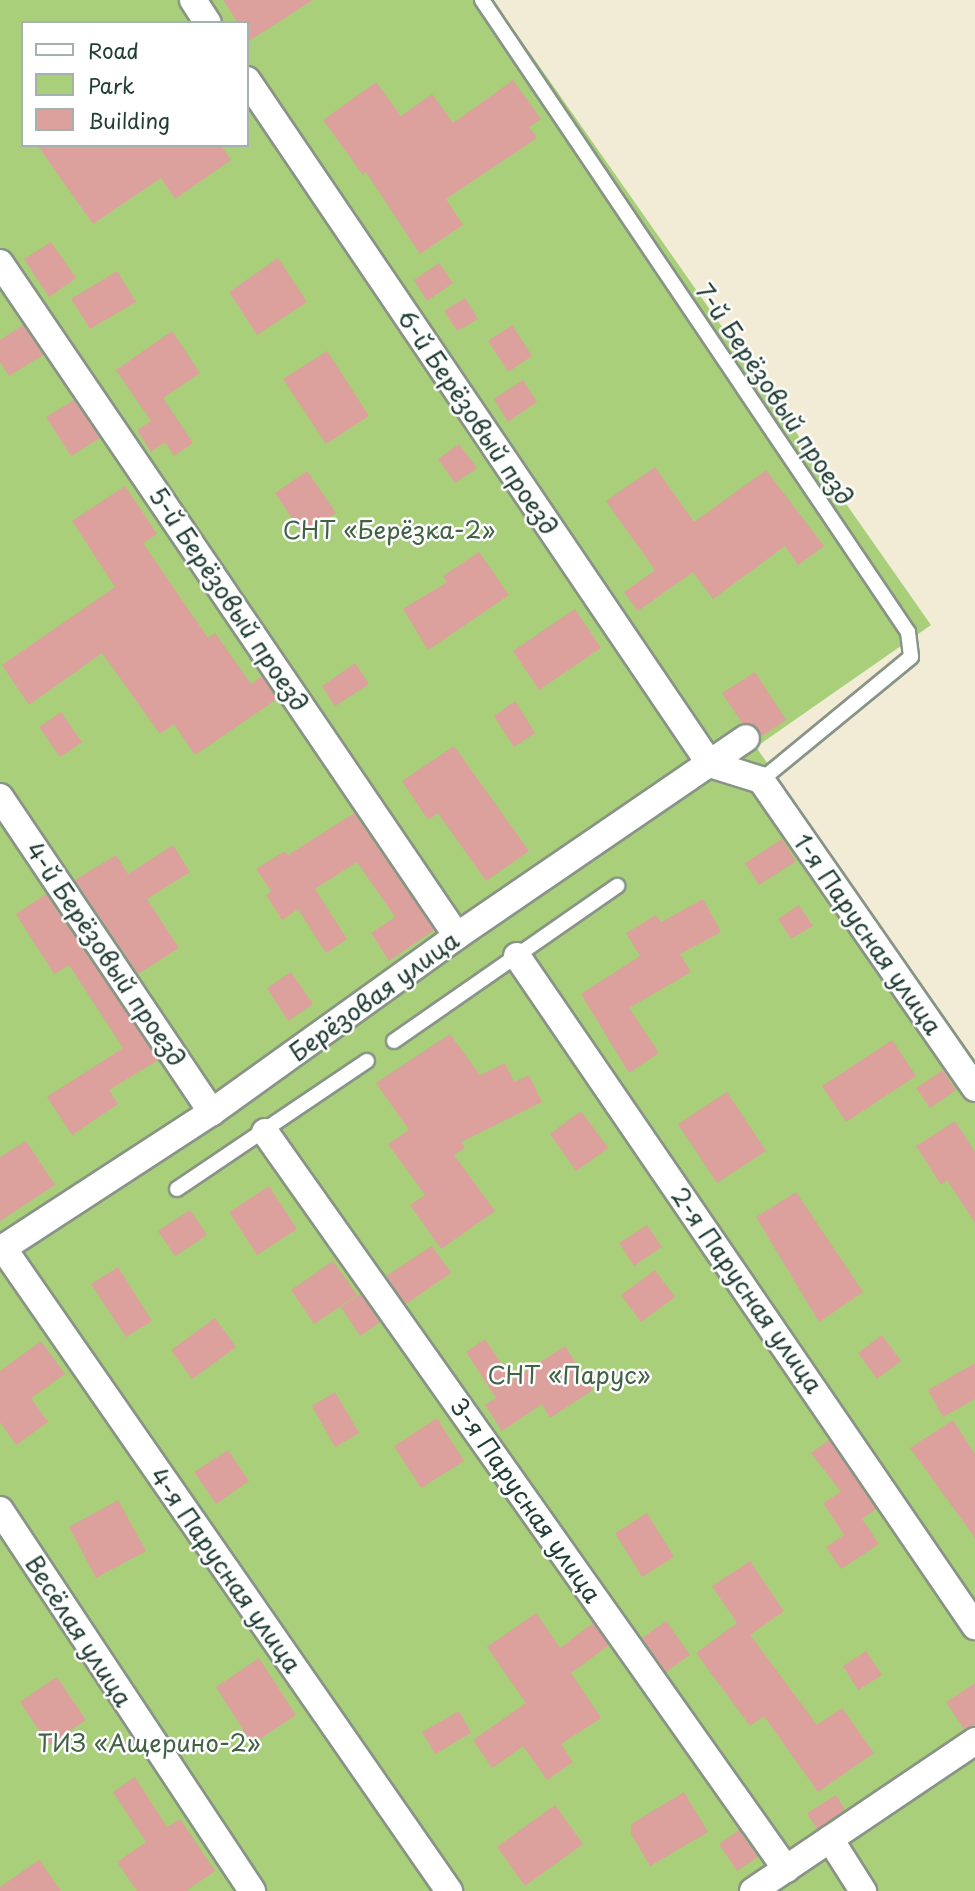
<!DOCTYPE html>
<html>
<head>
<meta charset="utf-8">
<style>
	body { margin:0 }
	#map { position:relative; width:975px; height:1891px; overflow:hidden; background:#f2ecd7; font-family:"Playpen Sans",sans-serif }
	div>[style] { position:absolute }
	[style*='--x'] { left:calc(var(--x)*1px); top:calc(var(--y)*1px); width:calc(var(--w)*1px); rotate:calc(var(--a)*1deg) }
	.green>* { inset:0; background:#a9cf7a }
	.building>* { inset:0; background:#dca19c }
	.roads { filter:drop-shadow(2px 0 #889486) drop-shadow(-2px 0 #889486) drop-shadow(0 2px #889486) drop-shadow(0 -2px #889486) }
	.lane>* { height:14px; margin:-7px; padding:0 7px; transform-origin:7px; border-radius:7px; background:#fff }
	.street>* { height:26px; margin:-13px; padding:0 13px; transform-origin:13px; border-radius:13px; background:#fff }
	span { translate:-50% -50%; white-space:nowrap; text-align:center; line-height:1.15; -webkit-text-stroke:5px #fff; paint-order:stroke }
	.street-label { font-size:24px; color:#1f3d34 }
	.park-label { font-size:24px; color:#426246 }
	.legend { position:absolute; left:21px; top:21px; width:228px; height:126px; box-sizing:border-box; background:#fff; border:2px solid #a5b1ae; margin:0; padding:9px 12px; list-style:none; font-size:21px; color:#1f3d34 }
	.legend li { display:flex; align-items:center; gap:14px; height:35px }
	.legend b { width:35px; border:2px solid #a5b1ae }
</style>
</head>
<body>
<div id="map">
	<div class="green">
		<div style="clip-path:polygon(evenodd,0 0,493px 0,931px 625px,756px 747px,975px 1060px,975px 1891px,0 1891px,0 0,23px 23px,247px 23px,247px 145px,23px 145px,23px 23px)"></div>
	</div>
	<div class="building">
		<div style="clip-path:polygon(223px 0,313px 0,249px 41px,247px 23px,238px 23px)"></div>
		<div style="clip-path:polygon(513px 80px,541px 119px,529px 127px,537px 138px,446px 199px,463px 225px,420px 254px,366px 172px,363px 175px,323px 120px,376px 82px,401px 116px,432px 94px,453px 123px)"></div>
		<div style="clip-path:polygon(37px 145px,221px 145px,231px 160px,175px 199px,161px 178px,93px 224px)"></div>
		<div style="clip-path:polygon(51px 242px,76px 278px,49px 297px,24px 259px)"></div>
		<div style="clip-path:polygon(278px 258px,307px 302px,257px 335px,229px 292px)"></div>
		<div style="clip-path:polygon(439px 263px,453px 283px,427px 301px,414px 280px)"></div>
		<div style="clip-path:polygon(117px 271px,136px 302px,90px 329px,71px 299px)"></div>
		<div style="clip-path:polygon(465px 298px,478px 319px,457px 331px,444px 311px)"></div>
		<div style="clip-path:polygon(23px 325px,43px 355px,9px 376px,0 362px,0 340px)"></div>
		<div style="clip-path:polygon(512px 325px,532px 356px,508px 372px,488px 341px)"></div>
		<div style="clip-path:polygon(172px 331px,200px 373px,163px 398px,193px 443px,174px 456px,165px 442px,151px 452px,137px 430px,151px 421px,116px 370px)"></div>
		<div style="clip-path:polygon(327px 351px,369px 416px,326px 444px,283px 379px)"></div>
		<div style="clip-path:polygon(523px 380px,537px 402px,508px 422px,494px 399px)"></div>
		<div style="clip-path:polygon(74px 400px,100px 438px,71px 456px,46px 417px)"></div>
		<div style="clip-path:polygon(459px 444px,477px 468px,455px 483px,438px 459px)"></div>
		<div style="clip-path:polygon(655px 467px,694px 522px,766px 470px,824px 546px,798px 565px,785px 546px,713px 599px,693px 572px,638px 611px,624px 592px,655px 570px,606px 501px)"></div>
		<div style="clip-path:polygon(307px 471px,336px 513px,303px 535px,275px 493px)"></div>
		<div style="clip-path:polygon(125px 486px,157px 534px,143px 543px,208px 638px,215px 633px,251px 684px,262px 676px,277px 699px,195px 755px,174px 724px,160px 734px,102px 653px,29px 705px,2px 665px,115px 587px,72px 521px)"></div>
		<div style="clip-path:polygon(479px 552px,509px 595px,428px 650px,403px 609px,447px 582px,443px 576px)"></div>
		<div style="clip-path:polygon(575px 609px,601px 648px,539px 690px,513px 651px)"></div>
		<div style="clip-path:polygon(355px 663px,369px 684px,335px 706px,322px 686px)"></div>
		<div style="clip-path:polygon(755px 672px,786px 720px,762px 736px,753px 724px,742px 723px,722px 693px)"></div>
		<div style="clip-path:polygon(515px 701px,535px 733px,514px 747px,494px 716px)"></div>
		<div style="clip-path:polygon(61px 712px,82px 742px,60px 757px,39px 727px)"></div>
		<div style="clip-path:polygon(454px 746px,529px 851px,486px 881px,438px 813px,428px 820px,402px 781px)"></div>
		<div style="clip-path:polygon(354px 813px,434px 930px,389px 961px,371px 933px,395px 917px,357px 862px,315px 889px,347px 939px,326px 953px,298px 909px,282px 920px,266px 895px,271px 891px,256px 869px,285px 851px,288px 855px)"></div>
		<div style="clip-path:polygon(782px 839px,796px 861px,759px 885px,745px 863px)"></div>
		<div style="clip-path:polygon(173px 845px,190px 872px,147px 899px,179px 948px,138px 974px,75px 880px,116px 855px,128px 874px)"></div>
		<div style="clip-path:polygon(46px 894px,158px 1060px,109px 1090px,118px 1104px,72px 1135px,47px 1097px,123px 1048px,69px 965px,54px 974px,16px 914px)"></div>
		<div style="clip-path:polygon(703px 899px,721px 932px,680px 954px,691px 972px,629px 1008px,659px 1053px,629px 1073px,581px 994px,640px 956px,626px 933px,656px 915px,661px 922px)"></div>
		<div style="clip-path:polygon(799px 905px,813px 926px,791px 939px,778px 919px)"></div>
		<div style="clip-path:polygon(291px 972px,313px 1004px,288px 1021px,267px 988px)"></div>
		<div style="clip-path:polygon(450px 1034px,480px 1075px,505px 1063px,514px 1082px,529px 1075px,542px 1102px,461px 1142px,465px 1148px,454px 1155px,495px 1211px,441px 1249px,410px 1205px,425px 1195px,388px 1144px,409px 1130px,376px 1083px)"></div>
		<div style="clip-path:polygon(892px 1040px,916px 1076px,846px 1122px,822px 1086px)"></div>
		<div style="clip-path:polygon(943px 1070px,956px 1090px,930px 1108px,916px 1088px)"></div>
		<div style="clip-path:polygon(727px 1092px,766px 1151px,717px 1183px,678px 1124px)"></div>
		<div style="clip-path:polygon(581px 1111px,608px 1148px,576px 1171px,550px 1134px)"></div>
		<div style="clip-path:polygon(955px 1121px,975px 1152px,975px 1223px,947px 1180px,941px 1185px,916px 1146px)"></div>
		<div style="clip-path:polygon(26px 1141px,55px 1185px,0 1221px,0 1157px)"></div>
		<div style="clip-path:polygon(269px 1186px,297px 1229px,257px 1255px,229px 1212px)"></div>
		<div style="clip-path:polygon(796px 1192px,863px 1292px,819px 1322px,756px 1217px)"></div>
		<div style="clip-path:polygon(190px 1210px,207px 1235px,175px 1256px,158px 1231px)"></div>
		<div style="clip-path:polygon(647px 1225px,662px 1247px,634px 1266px,619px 1243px)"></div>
		<div style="clip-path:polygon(432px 1246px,451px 1273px,406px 1304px,386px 1276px)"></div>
		<div style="clip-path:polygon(333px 1261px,357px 1295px,314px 1324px,291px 1290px)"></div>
		<div style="clip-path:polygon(118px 1267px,152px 1321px,126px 1337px,91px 1284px)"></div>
		<div style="clip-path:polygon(655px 1270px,675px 1297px,641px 1322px,621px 1295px)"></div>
		<div style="clip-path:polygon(360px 1294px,380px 1322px,360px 1336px,341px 1307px)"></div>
		<div style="clip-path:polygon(215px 1318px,236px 1347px,192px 1379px,171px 1350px)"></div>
		<div style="clip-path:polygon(882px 1335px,901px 1361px,877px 1379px,858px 1353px)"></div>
		<div style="clip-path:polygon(485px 1339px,512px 1380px,565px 1346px,593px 1390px,550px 1418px,542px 1404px,502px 1431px,485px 1405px,496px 1398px,466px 1352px)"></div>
		<div style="clip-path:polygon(41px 1341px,65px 1374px,31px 1398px,48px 1422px,16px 1445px,0 1422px,0 1371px)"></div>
		<div style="clip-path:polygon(975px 1363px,975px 1399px,943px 1417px,928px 1390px)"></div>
		<div style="clip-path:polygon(335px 1392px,359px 1433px,335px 1447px,312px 1406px)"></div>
		<div style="clip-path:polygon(437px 1418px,464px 1461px,421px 1488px,394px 1446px)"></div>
		<div style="clip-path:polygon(953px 1420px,975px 1454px,975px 1538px,910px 1448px)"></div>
		<div style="clip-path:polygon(829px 1440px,876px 1509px,862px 1519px,879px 1544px,841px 1569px,826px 1547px,844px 1535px,823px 1503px,841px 1492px,811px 1453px)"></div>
		<div style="clip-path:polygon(228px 1450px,249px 1481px,216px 1504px,194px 1472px)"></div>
		<div style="clip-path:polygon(118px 1500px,146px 1551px,96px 1578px,69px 1527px)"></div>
		<div style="clip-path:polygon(647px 1513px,674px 1557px,642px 1577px,615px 1533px)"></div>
		<div style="clip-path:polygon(750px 1561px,784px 1611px,750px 1635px,817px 1725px,842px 1708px,874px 1753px,818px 1792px,764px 1716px,750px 1726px,696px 1653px,737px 1623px,712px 1586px)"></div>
		<div style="clip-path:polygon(536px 1613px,560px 1648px,593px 1623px,609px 1645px,571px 1673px,601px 1718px,561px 1744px,573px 1762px,547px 1780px,523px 1746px,492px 1768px,473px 1740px,526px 1703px,487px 1647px)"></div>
		<div style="clip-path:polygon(666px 1621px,690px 1655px,666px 1672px,642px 1638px)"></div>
		<div style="clip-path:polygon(866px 1651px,882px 1675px,858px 1690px,843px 1666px)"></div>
		<div style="clip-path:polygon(259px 1658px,296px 1715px,252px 1744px,216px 1687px)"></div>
		<div style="clip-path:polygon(57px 1677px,86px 1720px,49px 1745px,20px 1702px)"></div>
		<div style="clip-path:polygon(975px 1683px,975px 1725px,964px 1729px,946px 1702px)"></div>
		<div style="clip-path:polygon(459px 1711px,471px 1733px,435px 1754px,422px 1732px)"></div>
		<div style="clip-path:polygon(135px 1777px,167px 1827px,180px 1819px,215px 1871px,186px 1891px,137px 1891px,117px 1862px,146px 1842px,113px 1792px)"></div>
		<div style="clip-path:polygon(684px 1792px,708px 1832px,650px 1866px,631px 1834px,631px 1824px)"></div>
		<div style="clip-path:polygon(836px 1795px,845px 1810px,817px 1829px,807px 1813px)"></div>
		<div style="clip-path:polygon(555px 1805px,583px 1844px,525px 1886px,497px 1847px)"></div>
		<div style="clip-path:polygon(739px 1830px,758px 1857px,737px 1871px,719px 1844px)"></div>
		<div style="clip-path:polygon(39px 1860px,61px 1891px,0 1891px,0 1887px)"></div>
	</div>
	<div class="roads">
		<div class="lane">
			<div style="--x:482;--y:0;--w:762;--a:56.02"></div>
			<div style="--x:908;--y:632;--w:25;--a:83"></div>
			<div style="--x:911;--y:657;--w:194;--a:140.6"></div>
			<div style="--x:394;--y:1041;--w:272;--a:-34.8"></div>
			<div style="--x:177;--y:1189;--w:229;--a:-34"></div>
		</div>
		<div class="street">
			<div style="--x:193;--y:0;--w:27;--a:57"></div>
			<div style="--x:247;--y:80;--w:826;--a:55.91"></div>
			<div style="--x:710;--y:764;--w:53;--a:17.4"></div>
			<div style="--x:761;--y:780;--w:375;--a:55.2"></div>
			<div style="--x:0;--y:263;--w:813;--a:55.82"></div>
			<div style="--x:0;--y:797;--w:380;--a:56.1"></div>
			<div style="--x:517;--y:956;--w:812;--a:55.64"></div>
			<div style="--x:265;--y:1132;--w:903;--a:54.74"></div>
			<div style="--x:3;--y:1248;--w:783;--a:55.25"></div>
			<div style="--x:0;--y:1250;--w:253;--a:-33.1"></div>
			<div style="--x:212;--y:1112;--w:302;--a:-35.7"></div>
			<div style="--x:457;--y:936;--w:350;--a:-34.4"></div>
			<div style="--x:0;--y:1510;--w:457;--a:56.5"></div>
			<div style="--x:830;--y:1839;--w:62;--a:57.6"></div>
			<div style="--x:753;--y:1891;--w:268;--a:-34"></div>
		</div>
	</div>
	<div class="street-label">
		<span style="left:775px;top:394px;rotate:56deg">7-й Берёзовый проезд</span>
		<span style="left:478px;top:422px;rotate:56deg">6-й Берёзовый проезд</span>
		<span style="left:229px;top:599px;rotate:56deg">5-й Берёзовый проезд</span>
		<span style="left:868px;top:934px;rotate:55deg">1-я Парусная улица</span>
		<span style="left:106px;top:954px;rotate:56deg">4-й Берёзовый проезд</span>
		<span style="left:374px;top:996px;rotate:-36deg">Берёзовая улица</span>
		<span style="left:747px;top:1290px;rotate:55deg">2-я Парусная улица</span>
		<span style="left:526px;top:1500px;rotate:55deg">3-я Парусная улица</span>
		<span style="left:226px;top:1570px;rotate:55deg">4-я Парусная улица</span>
		<span style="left:79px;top:1631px;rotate:57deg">Весёлая улица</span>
	</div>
	<div class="park-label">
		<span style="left:389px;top:530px">СНТ «Берёзка-2»</span>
		<span style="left:569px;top:1375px">СНТ «Парус»</span>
		<span style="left:149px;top:1743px">ТИЗ «Ащерино-2»</span>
	</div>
	<ul class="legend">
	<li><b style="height:9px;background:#fff"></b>Road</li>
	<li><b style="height:19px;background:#a9cf7a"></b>Park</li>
	<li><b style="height:19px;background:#dca19c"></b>Building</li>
	</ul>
</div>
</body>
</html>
